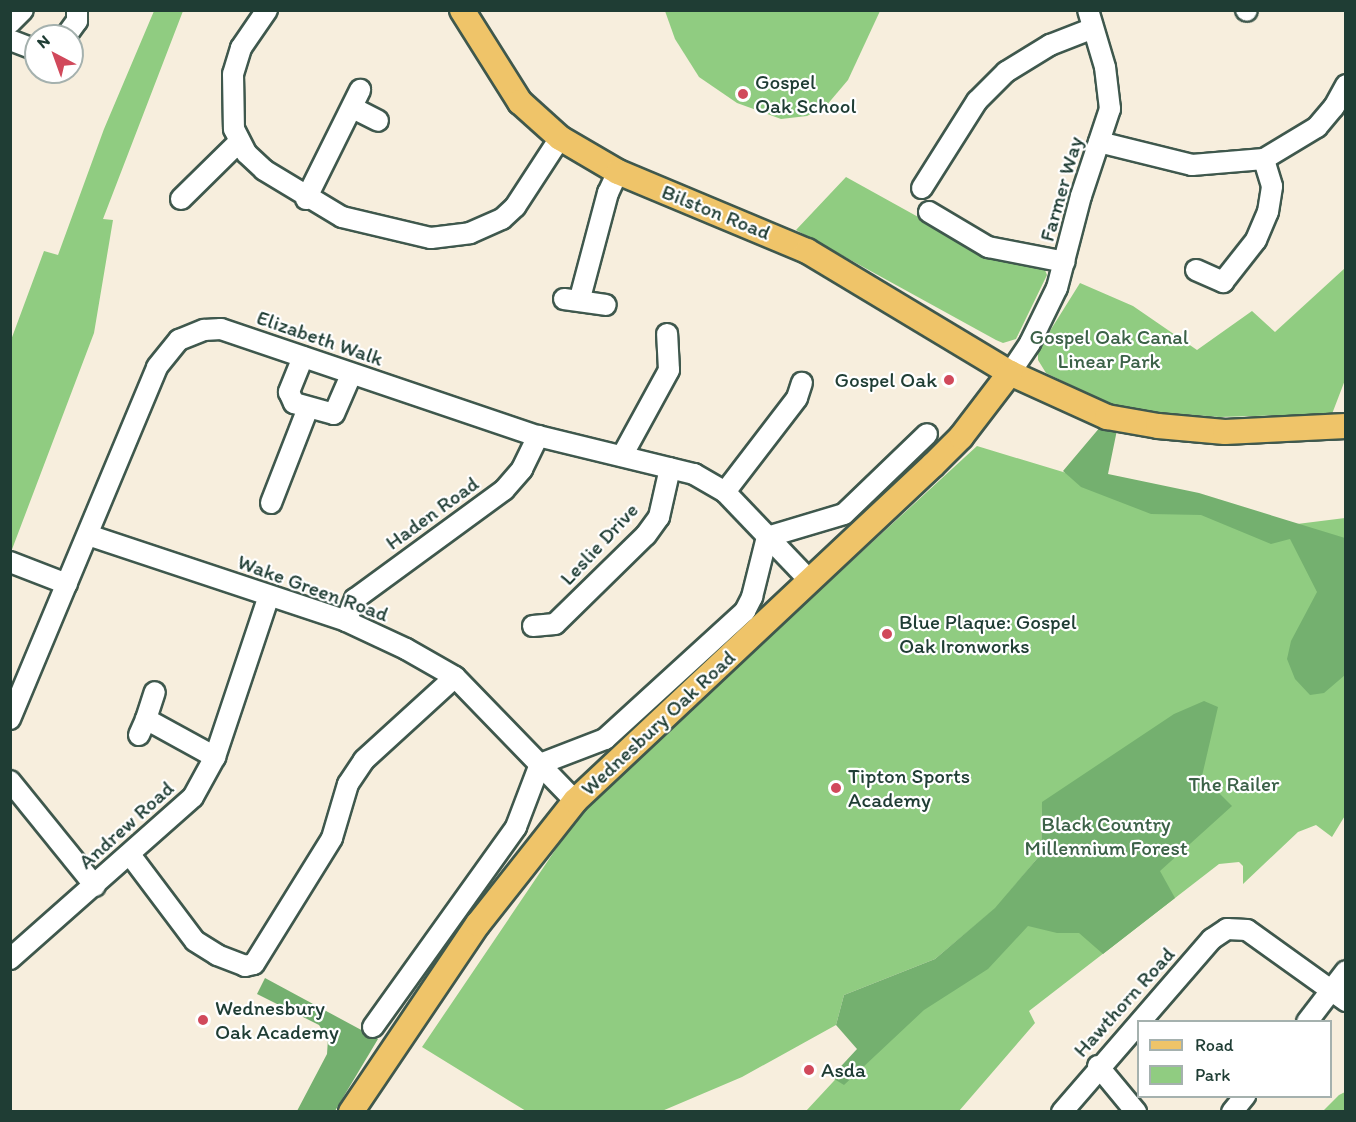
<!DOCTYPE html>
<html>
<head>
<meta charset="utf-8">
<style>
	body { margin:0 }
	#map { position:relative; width:1356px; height:1122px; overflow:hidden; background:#f7eedd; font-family:Itim,sans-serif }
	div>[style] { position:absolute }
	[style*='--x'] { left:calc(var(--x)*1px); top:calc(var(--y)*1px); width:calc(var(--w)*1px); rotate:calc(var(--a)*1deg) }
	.green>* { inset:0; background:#90cc81 }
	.forest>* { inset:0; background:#74b06f }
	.roads { filter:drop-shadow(2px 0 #3f584d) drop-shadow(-2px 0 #3f584d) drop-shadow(0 2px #3f584d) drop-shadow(0 -2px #3f584d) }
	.minor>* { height:20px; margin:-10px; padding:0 10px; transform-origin:10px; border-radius:10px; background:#fff }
	.major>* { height:24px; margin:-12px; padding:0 12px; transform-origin:12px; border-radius:12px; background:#efc469 }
	.dots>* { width:16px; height:16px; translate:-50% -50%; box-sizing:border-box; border:3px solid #fff; border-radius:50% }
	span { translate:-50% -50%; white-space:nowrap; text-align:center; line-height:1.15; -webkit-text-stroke:4.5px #fff; paint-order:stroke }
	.poi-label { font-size:21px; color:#1f3d34 }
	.left { translate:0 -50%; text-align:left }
	.right { translate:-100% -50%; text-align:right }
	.street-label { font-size:21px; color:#1f3d34 }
	.park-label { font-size:21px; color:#3b6147 }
	.frame { position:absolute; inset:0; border:12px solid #1f3d34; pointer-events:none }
	.legend { position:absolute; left:1137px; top:1020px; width:195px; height:78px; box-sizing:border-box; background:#fff; border:2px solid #a5b1ae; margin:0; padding:8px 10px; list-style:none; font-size:18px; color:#1f3d34 }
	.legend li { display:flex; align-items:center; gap:12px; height:30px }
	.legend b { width:30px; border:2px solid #a5b1ae }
	.north { position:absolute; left:24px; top:24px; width:60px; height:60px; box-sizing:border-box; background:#fff; border:2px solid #a5b1ae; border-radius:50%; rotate:319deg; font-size:16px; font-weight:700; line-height:24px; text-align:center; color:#1f3d34 }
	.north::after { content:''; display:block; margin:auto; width:21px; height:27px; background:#d1495b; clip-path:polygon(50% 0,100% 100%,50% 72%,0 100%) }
</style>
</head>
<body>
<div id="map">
	<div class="green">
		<div style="clip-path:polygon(154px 11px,183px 11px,103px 219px,113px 220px,94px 333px,11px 552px,11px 340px,44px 251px,58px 255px,104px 129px)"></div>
		<div style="clip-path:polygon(665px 11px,665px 10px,880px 11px,848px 80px,826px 106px,807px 116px,781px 119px,737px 103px,699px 77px,675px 39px)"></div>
		<div style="clip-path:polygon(846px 177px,985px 254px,1041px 260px,1047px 275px,1016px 339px,1003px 343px,996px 340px,796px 230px)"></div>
		<div style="clip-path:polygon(1345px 259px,1345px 380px,1332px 414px,1219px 417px,1120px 409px,1046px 373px,1038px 360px,1038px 350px,1080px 283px,1133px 306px,1197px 350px,1252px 311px,1275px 332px,1345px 268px)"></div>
		<div style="clip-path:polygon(evenodd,977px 446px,1126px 491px,1297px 524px,1345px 518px,1346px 814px,1332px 837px,1316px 825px,1298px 832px,1243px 884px,1243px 866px,1239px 862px,1219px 864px,1029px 1011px,1035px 1023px,959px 1111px,806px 1111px,990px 913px,935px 959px,844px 995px,836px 1025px,742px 1077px,662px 1111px,526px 1111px,422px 1047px,585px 806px,977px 446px,1042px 806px,1050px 850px,1006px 896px,1041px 854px,1042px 806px)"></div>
		<div style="clip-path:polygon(1345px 1092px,1345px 1111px,1323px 1111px,1339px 1095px)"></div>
	</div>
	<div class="forest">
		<div style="clip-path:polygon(1101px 426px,1117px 430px,1108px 474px,1199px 493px,1345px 538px,1345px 675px,1324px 693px,1310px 695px,1295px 679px,1287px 659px,1291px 641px,1317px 592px,1290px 539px,1271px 544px,1201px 515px,1151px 514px,1081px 487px,1063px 471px)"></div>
		<div style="clip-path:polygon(1204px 701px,1218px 707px,1202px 776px,1232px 806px,1160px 871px,1175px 898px,1103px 954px,1079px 933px,1057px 933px,1028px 926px,988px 969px,924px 1010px,844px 1085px,831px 1077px,857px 1049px,836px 1025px,844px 995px,935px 959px,995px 908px,1041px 854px,1042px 802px,1174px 714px)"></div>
		<div style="clip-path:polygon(265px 978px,378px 1039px,335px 1111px,297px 1111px,327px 1054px,328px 1039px,319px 1025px,257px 994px)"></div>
	</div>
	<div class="roads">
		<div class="minor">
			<div style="--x:267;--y:10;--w:46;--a:124.4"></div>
			<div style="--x:241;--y:48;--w:27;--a:107"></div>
			<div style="--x:233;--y:74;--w:55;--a:89"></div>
			<div style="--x:234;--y:129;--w:27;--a:63"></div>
			<div style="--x:246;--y:153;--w:25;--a:43"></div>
			<div style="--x:264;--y:170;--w:91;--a:31.1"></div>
			<div style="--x:342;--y:217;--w:91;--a:13.3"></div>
			<div style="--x:431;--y:238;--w:39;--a:-7"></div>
			<div style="--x:470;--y:233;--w:35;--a:-24"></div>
			<div style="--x:502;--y:219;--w:18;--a:-43"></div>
			<div style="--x:515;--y:207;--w:82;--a:-56.9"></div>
			<div style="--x:1246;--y:10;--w:1;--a:45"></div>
			<div style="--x:10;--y:23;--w:18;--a:-45"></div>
			<div style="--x:66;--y:36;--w:19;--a:-54"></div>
			<div style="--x:77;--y:21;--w:11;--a:-90"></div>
			<div style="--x:10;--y:40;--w:28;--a:21"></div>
			<div style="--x:353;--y:108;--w:28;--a:27"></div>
			<div style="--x:1099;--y:142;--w:96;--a:13.9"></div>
			<div style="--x:1192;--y:165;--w:72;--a:-4.8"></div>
			<div style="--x:1264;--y:159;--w:62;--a:-31.1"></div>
			<div style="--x:1317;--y:127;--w:26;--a:-50"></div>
			<div style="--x:1334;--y:107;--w:25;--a:-61"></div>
			<div style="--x:922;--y:188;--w:103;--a:-57.7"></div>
			<div style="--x:977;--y:101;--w:41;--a:-45"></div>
			<div style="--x:1006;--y:72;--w:52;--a:-31.5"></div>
			<div style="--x:1050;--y:45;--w:44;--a:-21.3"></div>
			<div style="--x:181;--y:199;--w:81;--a:-44.5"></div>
			<div style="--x:306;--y:199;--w:122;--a:-63.6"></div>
			<div style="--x:929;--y:212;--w:69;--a:30.7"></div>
			<div style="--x:988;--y:247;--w:78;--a:11"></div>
			<div style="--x:1196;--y:270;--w:30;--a:24"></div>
			<div style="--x:1223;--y:282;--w:53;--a:-51.8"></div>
			<div style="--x:1256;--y:240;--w:30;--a:-67"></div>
			<div style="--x:1268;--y:212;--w:26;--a:-81"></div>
			<div style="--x:1272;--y:186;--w:28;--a:-107"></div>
			<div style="--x:580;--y:298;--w:109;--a:-75.1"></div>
			<div style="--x:608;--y:193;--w:23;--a:-65"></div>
			<div style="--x:564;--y:299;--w:42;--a:8.1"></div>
			<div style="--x:303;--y:357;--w:38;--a:112"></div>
			<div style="--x:289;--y:392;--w:12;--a:66"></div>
			<div style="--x:294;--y:403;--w:41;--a:15.4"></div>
			<div style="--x:334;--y:414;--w:43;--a:-66.4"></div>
			<div style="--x:1010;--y:373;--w:36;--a:-56"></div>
			<div style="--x:1030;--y:343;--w:61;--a:-63.9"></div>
			<div style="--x:1057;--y:288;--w:95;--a:-75.4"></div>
			<div style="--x:1081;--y:196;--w:92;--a:-71.6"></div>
			<div style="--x:1110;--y:109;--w:42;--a:-96.8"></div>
			<div style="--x:1105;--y:67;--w:59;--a:-106.6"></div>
			<div style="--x:622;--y:456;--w:98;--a:-61.3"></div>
			<div style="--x:669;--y:370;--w:36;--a:-93"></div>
			<div style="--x:725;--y:492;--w:118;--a:-52.5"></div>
			<div style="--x:797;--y:398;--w:16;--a:-72"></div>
			<div style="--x:271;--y:503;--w:102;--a:-68.7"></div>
			<div style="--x:88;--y:535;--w:272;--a:18.4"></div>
			<div style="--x:346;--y:621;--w:66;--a:25"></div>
			<div style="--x:406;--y:649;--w:56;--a:29.7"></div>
			<div style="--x:455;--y:677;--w:173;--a:45.9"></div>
			<div style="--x:10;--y:562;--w:61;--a:21.1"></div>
			<div style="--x:346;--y:621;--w:24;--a:-68"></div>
			<div style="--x:355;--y:599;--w:185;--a:-36.2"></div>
			<div style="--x:504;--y:490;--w:28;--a:-49"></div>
			<div style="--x:522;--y:469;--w:37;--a:-64"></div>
			<div style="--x:533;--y:626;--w:22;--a:-5"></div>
			<div style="--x:555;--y:624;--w:127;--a:-44.4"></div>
			<div style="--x:646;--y:535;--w:22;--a:-54"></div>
			<div style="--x:659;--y:517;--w:50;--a:-77.3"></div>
			<div style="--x:10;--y:719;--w:381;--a:-67.3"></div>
			<div style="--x:157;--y:367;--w:35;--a:-51"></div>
			<div style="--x:179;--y:340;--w:27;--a:-22"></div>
			<div style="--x:204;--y:330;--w:17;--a:-3"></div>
			<div style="--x:221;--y:329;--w:335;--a:18.7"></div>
			<div style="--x:538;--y:436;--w:161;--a:13.7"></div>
			<div style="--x:694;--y:474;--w:36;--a:30"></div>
			<div style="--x:725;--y:492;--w:122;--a:46.3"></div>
			<div style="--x:146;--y:719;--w:28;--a:-72"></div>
			<div style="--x:139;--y:735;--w:17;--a:-66"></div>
			<div style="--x:146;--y:719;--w:79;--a:28.8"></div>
			<div style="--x:10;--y:781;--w:135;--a:51"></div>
			<div style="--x:131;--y:856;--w:106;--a:53"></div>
			<div style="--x:195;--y:941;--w:26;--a:32"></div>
			<div style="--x:217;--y:955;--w:30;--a:21"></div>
			<div style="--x:245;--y:966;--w:9;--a:-13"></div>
			<div style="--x:254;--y:964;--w:148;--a:-58.2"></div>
			<div style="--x:332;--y:838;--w:56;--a:-73.5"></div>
			<div style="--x:348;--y:784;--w:29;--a:-56"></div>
			<div style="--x:364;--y:760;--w:123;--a:-42.4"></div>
			<div style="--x:10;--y:959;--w:244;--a:-41.5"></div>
			<div style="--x:193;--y:797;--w:46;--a:-61.2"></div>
			<div style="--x:215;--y:757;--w:170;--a:-71.5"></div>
			<div style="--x:1307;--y:1022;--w:64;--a:-52.6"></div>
			<div style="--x:373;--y:1027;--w:246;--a:-54.4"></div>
			<div style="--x:516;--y:827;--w:67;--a:-69.1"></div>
			<div style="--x:540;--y:764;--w:70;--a:-21"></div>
			<div style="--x:605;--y:739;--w:190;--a:-42.4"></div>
			<div style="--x:745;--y:611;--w:16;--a:-63"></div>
			<div style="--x:752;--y:597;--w:62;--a:-76"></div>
			<div style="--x:767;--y:537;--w:80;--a:-16.6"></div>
			<div style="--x:844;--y:514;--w:115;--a:-43.9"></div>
			<div style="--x:1098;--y:1066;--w:60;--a:50.4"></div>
			<div style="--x:1062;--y:1112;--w:229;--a:-49.1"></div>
			<div style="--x:1212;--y:939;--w:18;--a:-34"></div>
			<div style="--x:1227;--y:929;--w:20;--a:3"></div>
			<div style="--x:1247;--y:930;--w:122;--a:35.6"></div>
			<div style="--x:1232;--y:1112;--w:21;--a:-51"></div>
		</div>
		<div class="major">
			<div style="--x:462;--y:10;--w:109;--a:57.8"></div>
			<div style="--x:520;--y:102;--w:54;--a:42"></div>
			<div style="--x:560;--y:138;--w:67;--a:30.4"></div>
			<div style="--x:618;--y:172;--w:205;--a:22.7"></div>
			<div style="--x:807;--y:251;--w:237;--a:31"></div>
			<div style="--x:1010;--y:373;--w:107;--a:24.4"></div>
			<div style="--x:1107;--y:417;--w:52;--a:10"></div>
			<div style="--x:1158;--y:426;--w:67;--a:5.1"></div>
			<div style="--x:1225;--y:432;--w:121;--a:-2.8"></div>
			<div style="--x:351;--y:1112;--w:227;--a:-56"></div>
			<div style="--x:478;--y:924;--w:157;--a:-51.7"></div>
			<div style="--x:575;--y:801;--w:491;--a:-43.2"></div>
			<div style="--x:933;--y:465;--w:40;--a:-45"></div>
			<div style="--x:961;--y:437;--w:81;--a:-52.6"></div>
		</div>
	</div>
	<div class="dots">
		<div style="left:743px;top:94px;background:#d1495b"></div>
		<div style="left:949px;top:380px;background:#d1495b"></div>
		<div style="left:887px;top:634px;background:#d1495b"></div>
		<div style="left:836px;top:788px;background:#d1495b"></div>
		<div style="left:203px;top:1020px;background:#d1495b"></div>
		<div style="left:809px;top:1070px;background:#d1495b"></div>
	</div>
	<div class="poi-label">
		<span class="left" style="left:755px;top:94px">Gospel<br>Oak School</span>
		<span class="right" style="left:937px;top:380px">Gospel Oak</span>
		<span class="left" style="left:899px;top:634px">Blue Plaque: Gospel<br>Oak Ironworks</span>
		<span class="left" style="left:848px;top:788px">Tipton Sports<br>Academy</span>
		<span class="left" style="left:215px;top:1020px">Wednesbury<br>Oak Academy</span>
		<span class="left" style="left:821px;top:1070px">Asda</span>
	</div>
	<div class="street-label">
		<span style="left:1061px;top:189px;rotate:-74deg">Farmer Way</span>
		<span style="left:716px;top:212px;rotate:22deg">Bilston Road</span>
		<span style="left:320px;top:338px;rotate:19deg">Elizabeth Walk</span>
		<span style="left:432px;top:513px;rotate:-36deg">Haden Road</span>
		<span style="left:599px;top:544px;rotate:-47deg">Leslie Drive</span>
		<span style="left:313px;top:588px;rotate:20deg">Wake Green Road</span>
		<span style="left:658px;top:723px;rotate:-43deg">Wednesbury Oak Road</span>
		<span style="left:126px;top:825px;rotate:-42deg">Andrew Road</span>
		<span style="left:1124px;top:1002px;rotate:-48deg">Hawthorn Road</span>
	</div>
	<div class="park-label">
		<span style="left:1109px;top:349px">Gospel Oak Canal<br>Linear Park</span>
		<span style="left:1234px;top:784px">The Railer</span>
		<span style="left:1106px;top:836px">Black Country<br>Millennium Forest</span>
	</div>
	<div class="frame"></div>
	<ul class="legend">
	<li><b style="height:8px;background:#efc469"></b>Road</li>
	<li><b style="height:16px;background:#90cc81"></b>Park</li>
	</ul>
	<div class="north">N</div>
</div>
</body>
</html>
